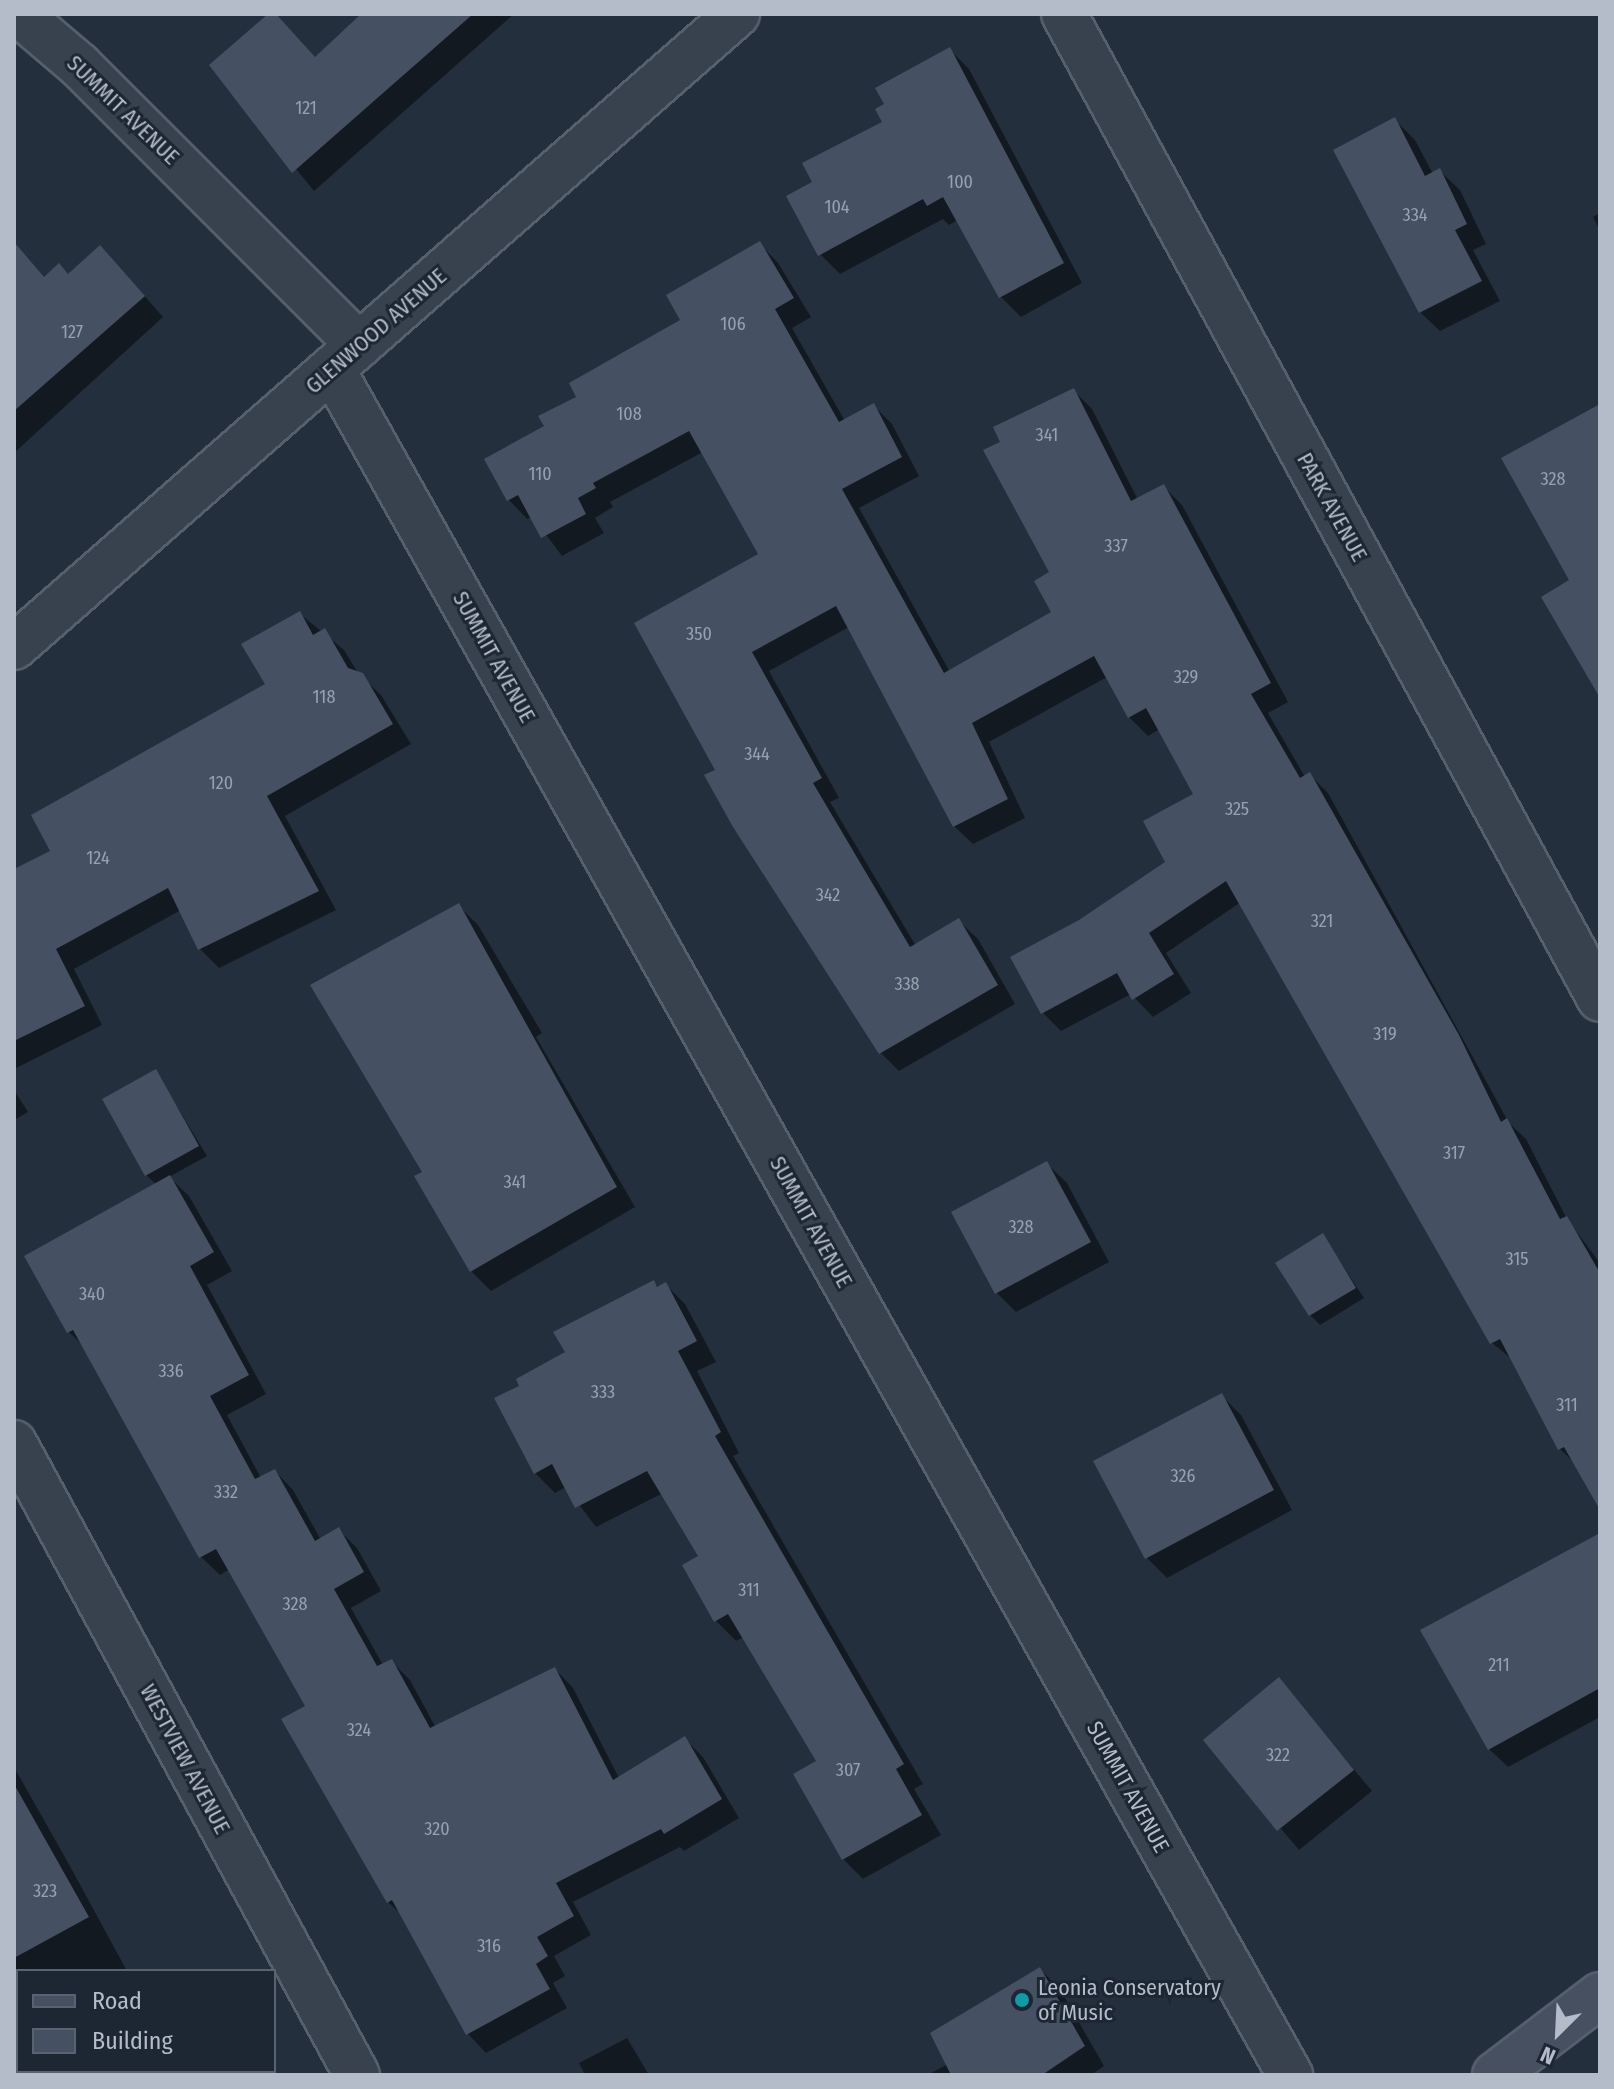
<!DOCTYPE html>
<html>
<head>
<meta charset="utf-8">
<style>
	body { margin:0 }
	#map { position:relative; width:1614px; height:2089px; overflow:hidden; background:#242f3e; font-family:"Fira Sans Condensed",sans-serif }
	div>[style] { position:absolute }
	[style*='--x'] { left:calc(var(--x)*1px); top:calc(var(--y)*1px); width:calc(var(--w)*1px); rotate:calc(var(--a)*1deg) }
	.shadow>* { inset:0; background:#0007 }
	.building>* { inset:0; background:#455162 }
	.roads { filter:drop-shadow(2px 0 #565f6c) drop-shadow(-2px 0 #565f6c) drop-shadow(0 2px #565f6c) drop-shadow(0 -2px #565f6c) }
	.street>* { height:44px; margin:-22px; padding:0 22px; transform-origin:22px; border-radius:22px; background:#38414e }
	.secondary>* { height:44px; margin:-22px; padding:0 22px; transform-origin:22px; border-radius:22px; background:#465061 }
	.dots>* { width:22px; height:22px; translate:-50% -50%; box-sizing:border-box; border:4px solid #1d2633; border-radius:50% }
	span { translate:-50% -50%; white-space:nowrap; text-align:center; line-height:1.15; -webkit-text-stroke:6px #1d2633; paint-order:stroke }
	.number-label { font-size:18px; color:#98a1af }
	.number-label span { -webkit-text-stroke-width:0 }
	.street-label { font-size:22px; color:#b4bcc9 }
	.poi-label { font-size:22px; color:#b4bcc9 }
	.left { translate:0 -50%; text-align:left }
	.frame { position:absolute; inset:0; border:16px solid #b4bcc9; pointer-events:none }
	.legend { position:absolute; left:16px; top:1969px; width:260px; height:104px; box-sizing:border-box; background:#1d2633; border:2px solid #59626f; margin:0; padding:10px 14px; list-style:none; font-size:24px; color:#b4bcc9 }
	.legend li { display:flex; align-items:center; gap:16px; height:40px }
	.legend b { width:40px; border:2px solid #59626f }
	.north { position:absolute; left:1518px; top:1993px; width:80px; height:80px; -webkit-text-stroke:6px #1d2633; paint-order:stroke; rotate:204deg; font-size:22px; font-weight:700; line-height:32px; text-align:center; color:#b4bcc9 }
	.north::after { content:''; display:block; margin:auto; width:28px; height:36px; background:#b4bcc9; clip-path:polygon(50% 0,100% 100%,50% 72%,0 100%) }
</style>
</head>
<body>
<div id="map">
	<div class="shadow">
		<div style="clip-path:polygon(271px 14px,316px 59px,364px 14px,514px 14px,314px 191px,212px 65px)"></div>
		<div style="clip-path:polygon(949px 49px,969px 69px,1082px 283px,1021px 317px,1001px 297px,958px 220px,949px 225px,943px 219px,840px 274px,820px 254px,815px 182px,884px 123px)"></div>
		<div style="clip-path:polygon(1395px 120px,1415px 140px,1433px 174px,1440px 171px,1460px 190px,1486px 244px,1473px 250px,1500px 301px,1440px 331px,1420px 312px)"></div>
		<div style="clip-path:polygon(1600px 213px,1600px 231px,1593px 217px)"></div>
		<div style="clip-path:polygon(760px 244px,778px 263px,811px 317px,792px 328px,845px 421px,874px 406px,892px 424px,919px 476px,859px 508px,950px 672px,1053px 613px,1051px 573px,1003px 443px,1073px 390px,1092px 409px,1138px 500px,1163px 486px,1182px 505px,1288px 702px,1268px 713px,1305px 777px,1310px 775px,1328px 793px,1509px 1123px,1526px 1139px,1567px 1219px,1600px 1263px,1600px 1506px,1578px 1466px,1560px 1449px,1513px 1360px,1492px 1343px,1241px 902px,1166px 953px,1191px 993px,1153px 1017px,1131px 994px,1061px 1031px,1043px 1013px,1080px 921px,1168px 862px,1196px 795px,1160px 729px,1148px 736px,1129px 717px,1107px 677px,989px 742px,1025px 818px,973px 844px,954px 826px,849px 627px,769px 671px,839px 798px,830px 802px,916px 946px,959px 921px,978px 939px,1015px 1004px,899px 1071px,881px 1053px,718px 770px,761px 555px,703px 452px,610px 502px,613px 507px,595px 518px,604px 533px,562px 556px,532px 516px,527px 519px,509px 500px,486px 459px,546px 427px,683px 321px)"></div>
		<div style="clip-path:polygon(119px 267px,163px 317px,14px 453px,14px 352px,69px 276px)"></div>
		<div style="clip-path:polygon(299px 613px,344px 650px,358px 673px,381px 695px,411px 744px,285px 816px,336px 910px,219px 968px,200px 949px,181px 910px,74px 969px,102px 1025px,14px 1069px,14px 871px,53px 852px,267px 685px)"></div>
		<div style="clip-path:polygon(458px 905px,478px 925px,542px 1033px,536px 1037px,635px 1207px,491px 1291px,471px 1271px,425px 1172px)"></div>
		<div style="clip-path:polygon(156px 1072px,207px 1156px,169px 1177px,189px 1196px,232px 1271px,207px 1285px,266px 1394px,227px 1415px,261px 1478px,275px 1471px,293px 1490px,321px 1540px,339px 1530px,357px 1548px,381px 1591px,351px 1608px,383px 1665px,391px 1661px,410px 1680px,436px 1728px,555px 1669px,573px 1688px,619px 1778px,685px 1739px,703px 1757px,739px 1818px,684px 1851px,680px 1847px,573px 1902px,591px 1935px,554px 1956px,565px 1976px,553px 1983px,567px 2008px,486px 2053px,468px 2034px,405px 1918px,388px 1902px,307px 1707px,230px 1569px,220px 1575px,201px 1557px,86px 1349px,69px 1332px,157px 1185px,146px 1175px)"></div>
		<div style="clip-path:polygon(14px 1090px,28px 1112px,14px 1120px)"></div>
		<div style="clip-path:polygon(1047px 1164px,1067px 1183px,1109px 1262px,1016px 1312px,997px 1293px)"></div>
		<div style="clip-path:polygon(1323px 1236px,1364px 1298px,1320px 1325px,1310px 1315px)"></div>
		<div style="clip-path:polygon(653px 1282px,659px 1288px,665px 1284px,685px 1304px,716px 1362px,697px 1371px,739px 1453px,733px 1456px,923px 1784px,914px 1789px,941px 1835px,863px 1879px,843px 1859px,819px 1762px,744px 1637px,736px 1641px,716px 1621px,685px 1566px,700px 1556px,663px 1493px,596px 1527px,566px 1487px,555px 1493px,535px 1473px,522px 1386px)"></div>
		<div style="clip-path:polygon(1221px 1395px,1241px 1415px,1292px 1510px,1167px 1578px,1147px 1558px)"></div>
		<div style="clip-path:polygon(1600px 1535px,1600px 1717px,1508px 1767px,1489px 1749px)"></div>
		<div style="clip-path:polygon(1279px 1680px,1372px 1791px,1299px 1850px,1206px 1740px)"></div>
		<div style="clip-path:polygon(14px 1767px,71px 1868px,127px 1971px,18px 1971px,18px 1995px,14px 1989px)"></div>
		<div style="clip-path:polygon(1040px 1969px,1060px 1989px,1104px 2066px,1091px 2075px,927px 2075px,948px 2064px)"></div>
		<div style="clip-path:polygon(627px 2038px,649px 2075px,585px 2075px,579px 2063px)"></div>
		<div style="clip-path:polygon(60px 2071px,162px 2071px,165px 2075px,62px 2075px)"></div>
	</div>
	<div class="building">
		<div style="clip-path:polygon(268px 14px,276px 14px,315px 57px,361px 14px,473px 14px,292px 173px,209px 65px)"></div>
		<div style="clip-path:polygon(950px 47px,1064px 263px,999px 298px,943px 197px,927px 206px,923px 199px,818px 256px,786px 196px,812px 182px,802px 163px,882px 122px,875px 109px,884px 104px,875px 88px)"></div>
		<div style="clip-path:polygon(1395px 117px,1425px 176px,1440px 168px,1467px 224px,1455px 230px,1482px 281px,1419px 313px,1333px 150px)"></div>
		<div style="clip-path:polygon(760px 241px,794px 298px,775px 309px,839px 422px,874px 403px,902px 457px,842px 489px,944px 673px,1051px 612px,1034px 581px,1049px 572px,983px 450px,1000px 442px,993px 427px,1074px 388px,1131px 501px,1164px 484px,1271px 683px,1251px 694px,1300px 778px,1310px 772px,1459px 1035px,1501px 1122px,1507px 1118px,1560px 1219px,1567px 1216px,1600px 1273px,1600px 1510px,1564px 1447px,1558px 1450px,1500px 1339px,1490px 1344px,1226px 881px,1149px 933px,1174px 974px,1132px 1000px,1117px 973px,1041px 1014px,1010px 957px,1079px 920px,1165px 862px,1143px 821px,1193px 794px,1146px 708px,1128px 718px,1094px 656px,972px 723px,1008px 799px,953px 827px,836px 606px,752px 652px,822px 778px,813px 783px,910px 947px,959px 918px,998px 985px,879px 1054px,733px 827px,704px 775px,715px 770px,634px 623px,758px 554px,689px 431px,593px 483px,596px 488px,578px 498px,586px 514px,541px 538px,518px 495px,507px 501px,484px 459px,544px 426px,538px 416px,576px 397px,569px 383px,680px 320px,666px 295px)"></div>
		<div style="clip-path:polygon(14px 242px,44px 277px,59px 263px,68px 274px,100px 245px,145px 296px,14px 411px)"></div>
		<div style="clip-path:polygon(1600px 404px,1600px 698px,1541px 597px,1569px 580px,1501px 458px)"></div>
		<div style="clip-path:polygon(300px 611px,313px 635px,325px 628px,348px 668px,363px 673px,393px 724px,267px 796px,319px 891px,198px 950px,168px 888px,56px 949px,85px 1006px,14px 1041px,14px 864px,16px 868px,50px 851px,31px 815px,265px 684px,241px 644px)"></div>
		<div style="clip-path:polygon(459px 903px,617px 1187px,470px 1272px,414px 1176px,422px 1172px,310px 985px)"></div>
		<div style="clip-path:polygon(156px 1069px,199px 1146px,145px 1176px,102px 1099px)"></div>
		<div style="clip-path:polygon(1047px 1161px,1091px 1242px,995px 1294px,951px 1212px)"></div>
		<div style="clip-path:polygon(170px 1175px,214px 1252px,190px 1266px,249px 1375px,210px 1396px,255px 1479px,275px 1469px,315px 1541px,339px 1527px,364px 1572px,334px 1589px,377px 1666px,392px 1659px,430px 1728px,555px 1667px,613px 1780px,685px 1736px,722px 1799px,664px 1834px,661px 1829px,556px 1883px,574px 1916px,537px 1937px,548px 1956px,536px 1964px,550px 1989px,466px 2035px,392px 1900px,387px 1903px,281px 1719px,305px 1706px,216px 1549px,199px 1558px,73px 1330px,67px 1333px,24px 1256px)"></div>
		<div style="clip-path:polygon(1323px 1233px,1356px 1288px,1309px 1316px,1275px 1263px)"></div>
		<div style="clip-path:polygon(654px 1280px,657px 1287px,666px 1282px,697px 1341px,678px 1351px,721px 1432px,715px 1436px,904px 1764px,896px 1769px,922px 1815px,842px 1860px,793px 1774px,816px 1761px,728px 1614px,714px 1622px,682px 1565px,698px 1556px,647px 1471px,575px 1508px,552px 1464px,534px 1474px,494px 1398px,519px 1386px,516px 1379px,565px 1352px,553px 1332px)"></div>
		<div style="clip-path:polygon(1222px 1393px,1274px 1490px,1145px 1559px,1093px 1461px)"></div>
		<div style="clip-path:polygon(1600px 1533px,1600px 1688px,1488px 1750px,1420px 1630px)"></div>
		<div style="clip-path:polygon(1279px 1677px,1354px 1770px,1277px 1831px,1203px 1740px)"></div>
		<div style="clip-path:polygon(14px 1784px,89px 1917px,14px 1958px)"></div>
		<div style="clip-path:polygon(1040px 1967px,1085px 2046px,1042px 2075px,951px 2075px,930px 2033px)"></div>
	</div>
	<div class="roads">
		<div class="street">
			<div style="--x:19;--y:14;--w:79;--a:40.4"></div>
			<div style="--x:79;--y:65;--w:396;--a:45"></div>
			<div style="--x:1064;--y:14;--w:1121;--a:61.45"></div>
			<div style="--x:332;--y:369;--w:1957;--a:60.68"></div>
			<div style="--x:14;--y:647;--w:961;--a:-41.2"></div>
			<div style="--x:14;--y:1443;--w:719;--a:61.51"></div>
		</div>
		<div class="secondary">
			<div style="--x:1495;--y:2075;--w:132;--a:-37.3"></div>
		</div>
	</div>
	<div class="dots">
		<div style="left:1022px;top:2000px;background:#0f9aa8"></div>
	</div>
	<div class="number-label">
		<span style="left:306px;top:108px">121</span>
		<span style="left:960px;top:182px">100</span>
		<span style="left:837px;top:207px">104</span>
		<span style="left:1415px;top:215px">334</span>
		<span style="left:733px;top:324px">106</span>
		<span style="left:72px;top:332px">127</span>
		<span style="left:629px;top:414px">108</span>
		<span style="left:1047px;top:435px">341</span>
		<span style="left:540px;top:474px">110</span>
		<span style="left:1553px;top:479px">328</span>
		<span style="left:1116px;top:546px">337</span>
		<span style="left:699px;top:634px">350</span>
		<span style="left:1186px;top:677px">329</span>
		<span style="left:324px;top:697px">118</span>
		<span style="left:757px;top:754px">344</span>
		<span style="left:221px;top:783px">120</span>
		<span style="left:1237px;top:809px">325</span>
		<span style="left:98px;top:858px">124</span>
		<span style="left:828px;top:895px">342</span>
		<span style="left:1322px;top:921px">321</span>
		<span style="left:907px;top:984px">338</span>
		<span style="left:1385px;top:1034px">319</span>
		<span style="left:1454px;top:1153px">317</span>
		<span style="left:515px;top:1182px">341</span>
		<span style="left:1021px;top:1227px">328</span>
		<span style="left:1517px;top:1259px">315</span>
		<span style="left:92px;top:1294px">340</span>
		<span style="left:171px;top:1371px">336</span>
		<span style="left:603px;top:1392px">333</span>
		<span style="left:1567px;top:1405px">311</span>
		<span style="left:1183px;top:1476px">326</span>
		<span style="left:226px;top:1492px">332</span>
		<span style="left:749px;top:1590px">311</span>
		<span style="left:295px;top:1604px">328</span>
		<span style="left:1499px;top:1665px">211</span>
		<span style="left:359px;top:1730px">324</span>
		<span style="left:1278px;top:1755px">322</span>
		<span style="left:848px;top:1770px">307</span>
		<span style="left:437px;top:1829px">320</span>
		<span style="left:45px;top:1891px">323</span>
		<span style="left:489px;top:1946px">316</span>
	</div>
	<div class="street-label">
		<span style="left:123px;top:110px;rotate:44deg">SUMMIT AVENUE</span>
		<span style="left:376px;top:331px;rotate:-41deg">GLENWOOD AVENUE</span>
		<span style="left:1332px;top:507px;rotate:61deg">PARK AVENUE</span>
		<span style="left:494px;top:657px;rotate:61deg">SUMMIT AVENUE</span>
		<span style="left:811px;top:1222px;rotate:61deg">SUMMIT AVENUE</span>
		<span style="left:185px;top:1759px;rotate:62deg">WESTVIEW AVENUE</span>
		<span style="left:1128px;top:1787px;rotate:61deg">SUMMIT AVENUE</span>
	</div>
	<div class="poi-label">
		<span class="left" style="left:1038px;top:2000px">Leonia Conservatory<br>of Music</span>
	</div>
	<div class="frame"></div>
	<ul class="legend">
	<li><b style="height:10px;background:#465061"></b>Road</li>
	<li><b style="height:22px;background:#455162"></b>Building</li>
	</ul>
	<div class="north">N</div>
</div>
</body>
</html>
